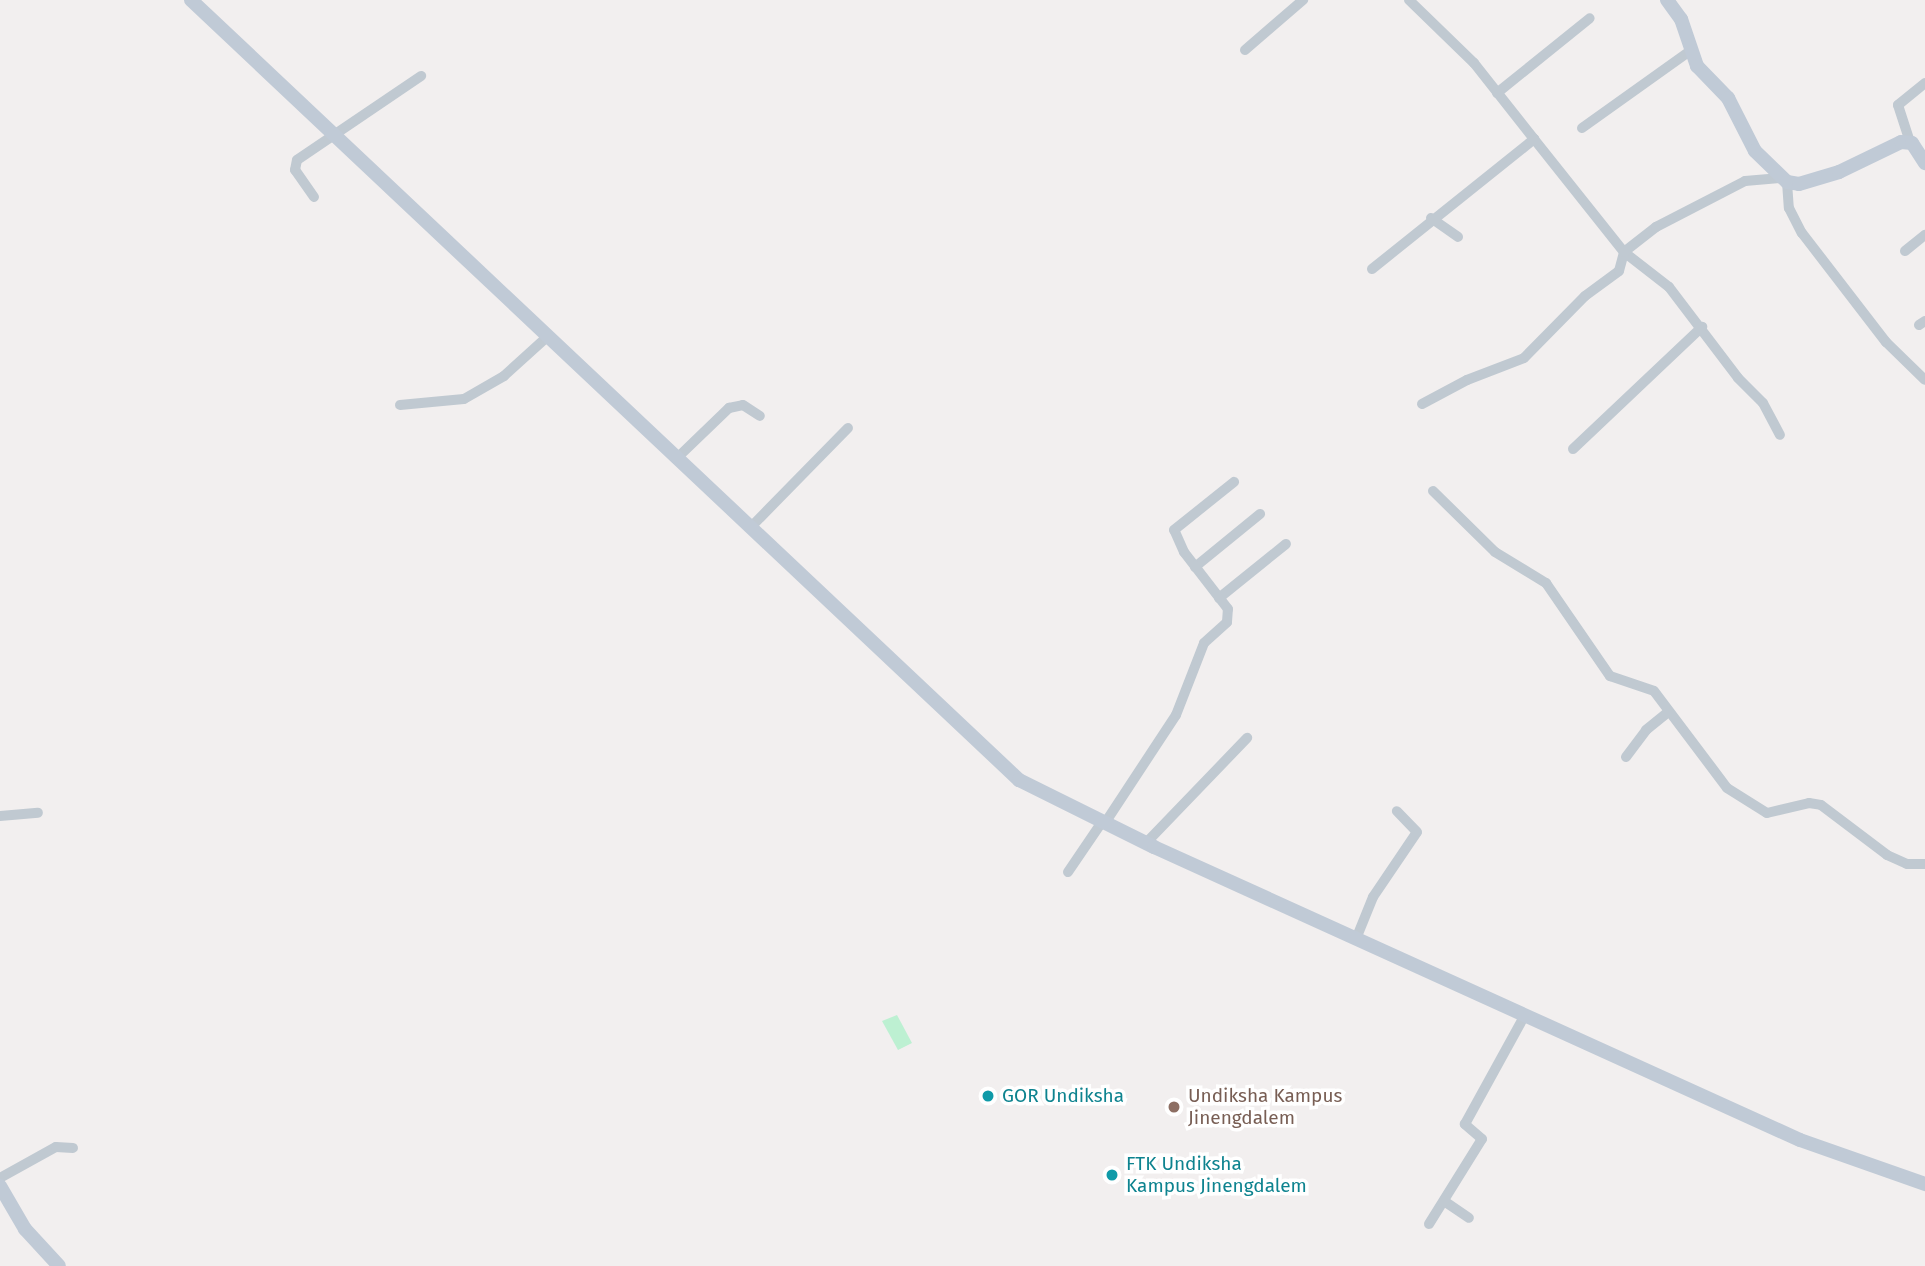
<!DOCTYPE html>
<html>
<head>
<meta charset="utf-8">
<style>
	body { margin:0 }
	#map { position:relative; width:1925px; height:1266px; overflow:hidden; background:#f2efef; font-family:"Fira Sans",sans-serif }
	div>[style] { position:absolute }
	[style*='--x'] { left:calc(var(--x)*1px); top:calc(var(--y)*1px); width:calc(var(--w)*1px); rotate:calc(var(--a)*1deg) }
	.green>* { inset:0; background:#bdf0d2 }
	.street>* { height:10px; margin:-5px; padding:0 5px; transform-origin:5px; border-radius:5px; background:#c0c9d1 }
	.secondary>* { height:14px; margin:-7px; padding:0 7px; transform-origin:7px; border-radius:7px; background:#c0cad6 }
	.dots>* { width:19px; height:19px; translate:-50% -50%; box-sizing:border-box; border:4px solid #fff; border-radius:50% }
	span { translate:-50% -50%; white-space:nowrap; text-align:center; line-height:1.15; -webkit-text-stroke:7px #fff; paint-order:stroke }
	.culture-label { font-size:19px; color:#0d838f }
	.left { translate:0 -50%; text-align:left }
	.education-label { font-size:19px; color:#785e54 }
</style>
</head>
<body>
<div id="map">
	<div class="green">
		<div style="clip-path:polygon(897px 1015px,912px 1043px,898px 1050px,882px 1021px)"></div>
	</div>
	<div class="street">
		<div style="--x:1409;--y:0;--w:91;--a:44.1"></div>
		<div style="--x:1474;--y:63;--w:97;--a:51.7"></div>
		<div style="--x:1245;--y:50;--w:77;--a:-40.8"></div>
		<div style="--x:1497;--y:93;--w:119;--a:-38.9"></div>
		<div style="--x:1582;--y:128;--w:133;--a:-35.5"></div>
		<div style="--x:1910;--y:142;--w:39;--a:-108"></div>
		<div style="--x:1898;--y:105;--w:35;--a:-39"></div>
		<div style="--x:1787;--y:182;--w:26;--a:86"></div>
		<div style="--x:1789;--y:208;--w:28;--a:63"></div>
		<div style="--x:1802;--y:233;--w:138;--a:52.4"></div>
		<div style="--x:1886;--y:342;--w:54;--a:44.3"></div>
		<div style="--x:314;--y:197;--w:33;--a:-125"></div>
		<div style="--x:295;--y:170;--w:10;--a:-79"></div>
		<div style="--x:297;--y:160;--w:150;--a:-34.1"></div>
		<div style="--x:1431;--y:218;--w:33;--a:35"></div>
		<div style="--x:1905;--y:251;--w:26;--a:-39"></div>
		<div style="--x:1372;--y:269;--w:208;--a:-38.7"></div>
		<div style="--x:1534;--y:139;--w:144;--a:51.5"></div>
		<div style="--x:1624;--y:252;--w:57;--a:37.9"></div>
		<div style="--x:1669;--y:287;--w:114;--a:52.8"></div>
		<div style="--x:1738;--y:378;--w:35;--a:45"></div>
		<div style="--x:1763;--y:403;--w:36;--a:62"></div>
		<div style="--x:1919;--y:325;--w:7;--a:-34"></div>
		<div style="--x:1422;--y:404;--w:51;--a:-28.1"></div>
		<div style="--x:1467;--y:380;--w:61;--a:-21.1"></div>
		<div style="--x:1524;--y:358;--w:87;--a:-45.5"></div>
		<div style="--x:1585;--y:296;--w:42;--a:-36.3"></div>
		<div style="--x:1619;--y:271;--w:20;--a:-75"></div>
		<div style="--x:1624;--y:252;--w:41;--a:-38"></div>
		<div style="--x:1656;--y:227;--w:100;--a:-27.3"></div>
		<div style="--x:1745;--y:181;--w:37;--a:-5"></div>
		<div style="--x:400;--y:405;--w:64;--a:-5.4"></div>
		<div style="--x:464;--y:399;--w:46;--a:-29.9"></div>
		<div style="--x:504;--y:376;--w:58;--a:-42.2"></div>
		<div style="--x:1573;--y:449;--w:178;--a:-43.4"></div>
		<div style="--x:676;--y:459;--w:74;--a:-43.9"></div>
		<div style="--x:729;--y:408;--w:14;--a:-12"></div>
		<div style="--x:743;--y:405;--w:20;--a:33"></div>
		<div style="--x:1433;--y:491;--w:87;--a:44.5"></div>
		<div style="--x:1495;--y:552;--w:60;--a:31.3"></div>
		<div style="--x:1546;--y:583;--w:113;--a:55.5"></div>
		<div style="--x:1610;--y:676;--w:46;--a:18.8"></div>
		<div style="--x:1654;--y:691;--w:121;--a:53"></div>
		<div style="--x:1727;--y:788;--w:47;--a:32"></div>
		<div style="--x:1767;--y:813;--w:43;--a:-13.4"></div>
		<div style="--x:1809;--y:803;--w:12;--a:9"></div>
		<div style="--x:1821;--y:805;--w:83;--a:37.1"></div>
		<div style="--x:1887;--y:855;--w:22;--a:24"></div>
		<div style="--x:1907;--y:864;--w:18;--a:0"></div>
		<div style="--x:750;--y:528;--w:140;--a:-45.6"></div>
		<div style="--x:1195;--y:567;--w:84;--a:-39.2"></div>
		<div style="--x:1219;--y:598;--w:86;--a:-38.9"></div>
		<div style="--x:1626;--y:757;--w:34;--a:-53"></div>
		<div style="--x:1646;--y:730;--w:27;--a:-39"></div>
		<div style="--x:0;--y:816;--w:38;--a:-5"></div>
		<div style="--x:1105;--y:823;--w:129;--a:-56.7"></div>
		<div style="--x:1176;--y:715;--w:77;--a:-68.7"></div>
		<div style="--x:1204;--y:643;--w:31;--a:-42"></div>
		<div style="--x:1227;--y:622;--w:13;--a:-86"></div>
		<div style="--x:1228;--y:609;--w:72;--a:-127.7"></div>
		<div style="--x:1184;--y:552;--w:24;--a:-114"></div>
		<div style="--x:1174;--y:530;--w:77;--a:-38.7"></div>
		<div style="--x:1146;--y:843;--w:146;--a:-46.1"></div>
		<div style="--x:1068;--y:872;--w:60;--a:-55.8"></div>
		<div style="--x:1356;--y:939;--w:45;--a:-68"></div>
		<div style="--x:1373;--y:897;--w:78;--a:-55.9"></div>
		<div style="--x:1417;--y:832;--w:29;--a:-134"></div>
		<div style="--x:0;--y:1178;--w:64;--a:-29"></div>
		<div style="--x:56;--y:1147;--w:17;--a:3"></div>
		<div style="--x:1444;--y:1201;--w:30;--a:34"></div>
		<div style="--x:1429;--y:1224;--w:100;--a:-58.1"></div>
		<div style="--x:1482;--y:1139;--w:23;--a:-139"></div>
		<div style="--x:1465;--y:1124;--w:124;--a:-61.2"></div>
	</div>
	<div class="secondary">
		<div style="--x:191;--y:0;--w:1138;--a:43.29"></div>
		<div style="--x:1019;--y:780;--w:151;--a:26.4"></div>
		<div style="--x:1154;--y:847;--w:709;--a:24.4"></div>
		<div style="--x:1800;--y:1140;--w:133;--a:19.4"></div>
		<div style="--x:1667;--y:0;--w:24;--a:54"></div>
		<div style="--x:1681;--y:19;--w:50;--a:71.2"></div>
		<div style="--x:1697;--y:66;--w:45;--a:45.9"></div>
		<div style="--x:1728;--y:98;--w:59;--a:63"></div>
		<div style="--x:1755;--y:151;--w:45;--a:44.1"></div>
		<div style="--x:1787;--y:182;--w:12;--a:9"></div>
		<div style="--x:1799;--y:184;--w:42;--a:-16.7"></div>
		<div style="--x:1839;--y:172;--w:69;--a:-25.8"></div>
		<div style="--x:1901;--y:142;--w:11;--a:5"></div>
		<div style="--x:1912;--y:143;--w:24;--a:57"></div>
		<div style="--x:0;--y:1186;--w:50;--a:59.8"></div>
		<div style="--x:25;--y:1229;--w:50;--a:47.4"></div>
	</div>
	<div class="dots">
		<div style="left:988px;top:1096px;background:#0f9aa8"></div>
		<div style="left:1174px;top:1107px;background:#8d6e63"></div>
		<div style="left:1112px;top:1175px;background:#0f9aa8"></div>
	</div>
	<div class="culture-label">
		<span class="left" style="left:1002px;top:1096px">GOR Undiksha</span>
		<span class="left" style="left:1126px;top:1175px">FTK Undiksha<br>Kampus Jinengdalem</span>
	</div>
	<div class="education-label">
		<span class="left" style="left:1188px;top:1107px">Undiksha Kampus<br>Jinengdalem</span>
	</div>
</div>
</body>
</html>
